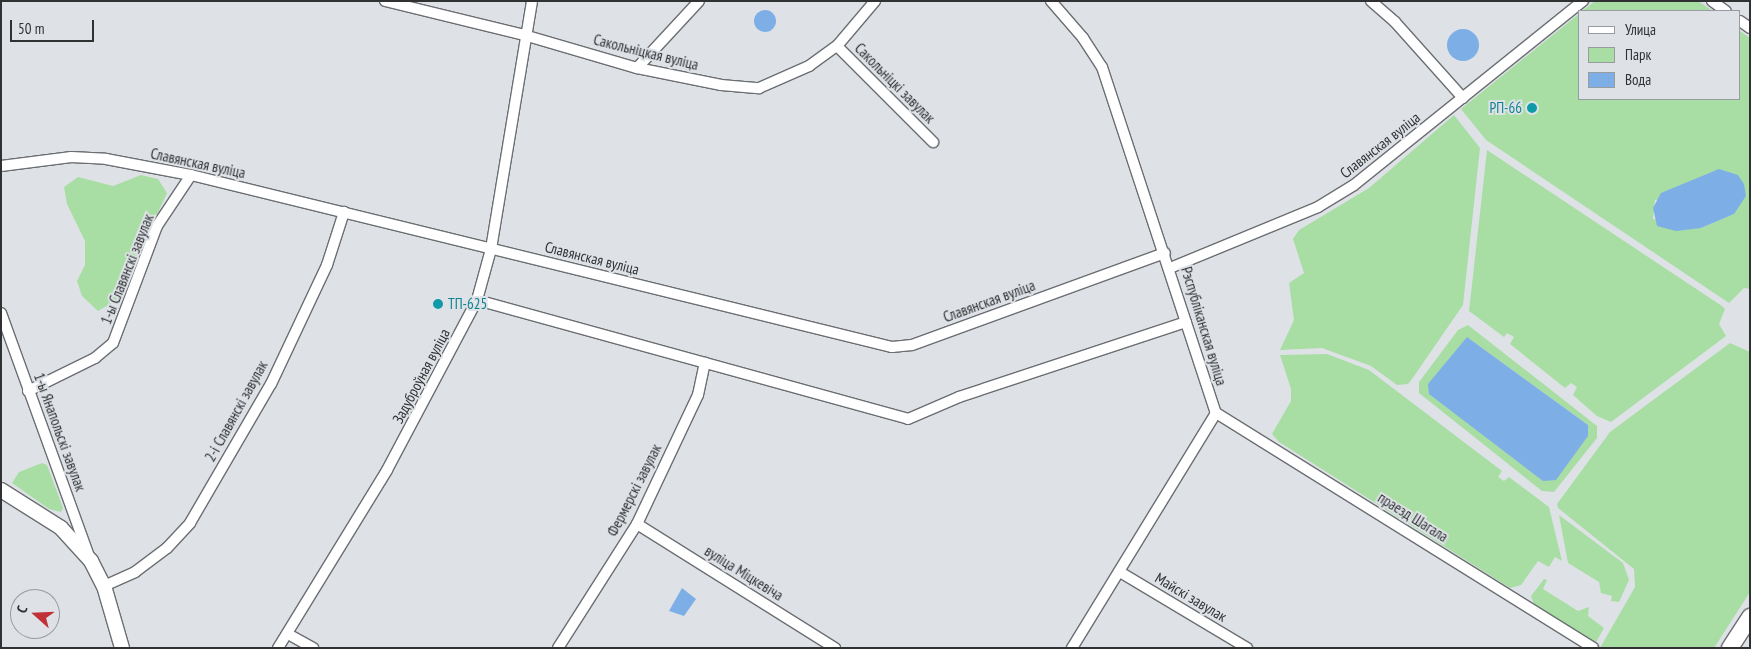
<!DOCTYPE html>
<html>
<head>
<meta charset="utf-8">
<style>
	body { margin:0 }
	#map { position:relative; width:1751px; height:649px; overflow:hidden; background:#dee2e7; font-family:"PT Sans Narrow",sans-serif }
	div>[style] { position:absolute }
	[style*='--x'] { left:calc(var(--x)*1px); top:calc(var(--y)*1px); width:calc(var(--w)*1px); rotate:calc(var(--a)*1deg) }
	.green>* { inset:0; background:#a8dea4 }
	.water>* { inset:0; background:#7dafe6 }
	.round { border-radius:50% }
	.roads { filter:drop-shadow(1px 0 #6b6e72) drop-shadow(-1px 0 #6b6e72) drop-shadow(0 1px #6b6e72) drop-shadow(0 -1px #6b6e72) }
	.minor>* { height:10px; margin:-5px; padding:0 5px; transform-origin:5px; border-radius:5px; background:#fff }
	.secondary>* { height:14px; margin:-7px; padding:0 7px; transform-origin:7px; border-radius:7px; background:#fff }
	.primary>* { height:16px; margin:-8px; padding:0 8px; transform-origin:8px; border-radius:8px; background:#fff }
	.dots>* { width:14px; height:14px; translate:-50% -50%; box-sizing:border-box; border:2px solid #dee2e7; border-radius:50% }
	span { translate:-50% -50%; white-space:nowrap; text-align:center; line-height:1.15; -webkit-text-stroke:4px #dee2e7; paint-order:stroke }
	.street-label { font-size:15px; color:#2f3133 }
	.culture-label { font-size:15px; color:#0d838f }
	.right { translate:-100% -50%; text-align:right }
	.left { translate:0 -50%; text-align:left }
	.frame { position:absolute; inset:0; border:2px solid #2f3133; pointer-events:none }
	.legend { position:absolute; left:1578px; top:10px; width:162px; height:90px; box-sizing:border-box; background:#dee2e7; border:1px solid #989b9f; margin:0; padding:6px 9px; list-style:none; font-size:15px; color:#2f3133 }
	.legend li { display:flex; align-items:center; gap:10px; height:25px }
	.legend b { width:25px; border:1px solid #989b9f }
	.north { position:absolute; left:10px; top:589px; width:50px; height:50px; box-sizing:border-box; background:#dee2e7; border:1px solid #989b9f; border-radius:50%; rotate:290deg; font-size:14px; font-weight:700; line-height:20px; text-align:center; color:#2f3133 }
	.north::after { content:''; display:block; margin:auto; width:18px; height:22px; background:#c03138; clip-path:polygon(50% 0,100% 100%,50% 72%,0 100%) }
	.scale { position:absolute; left:10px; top:20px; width:84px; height:22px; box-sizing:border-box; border:2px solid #2f3133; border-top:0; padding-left:6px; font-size:15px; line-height:18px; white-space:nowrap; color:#2f3133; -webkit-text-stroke:4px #dee2e7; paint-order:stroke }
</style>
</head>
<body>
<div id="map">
	<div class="green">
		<div style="clip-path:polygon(1595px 1px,1698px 1px,1713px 11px,1582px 11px)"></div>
		<div style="clip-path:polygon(evenodd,1580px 13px,1580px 99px,1740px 99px,1740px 31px,1750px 38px,1750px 289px,1744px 288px,1729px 303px,1486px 140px,1461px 109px,1580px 13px,1655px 200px,1734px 214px,1701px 228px,1653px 219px,1655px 200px)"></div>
		<div style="clip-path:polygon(1454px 115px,1480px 148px,1463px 305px,1412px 379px,1408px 384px,1397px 385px,1371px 366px,1322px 348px,1280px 350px,1294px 320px,1289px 283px,1304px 273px,1293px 239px,1299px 230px,1369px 188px)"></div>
		<div style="clip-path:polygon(1487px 150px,1722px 306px,1725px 309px,1719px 324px,1726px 336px,1611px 422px,1597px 416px,1573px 395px,1577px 387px,1571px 383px,1565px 388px,1510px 344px,1514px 337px,1507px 333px,1504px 337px,1469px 311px)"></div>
		<div style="clip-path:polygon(141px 175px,158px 179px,167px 193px,117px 300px,98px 311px,82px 296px,77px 281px,85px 265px,85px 241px,67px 204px,64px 187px,78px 177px,113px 186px)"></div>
		<div style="clip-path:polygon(evenodd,1468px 325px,1597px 426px,1597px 438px,1554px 492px,1542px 491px,1419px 393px,1419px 382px,1458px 330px,1468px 325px,1467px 337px,1588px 425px,1588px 436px,1467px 337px)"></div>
		<div style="clip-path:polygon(1730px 343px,1750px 352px,1750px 592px,1714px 648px,1600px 648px,1635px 587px,1634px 569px,1558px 508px,1557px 504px,1610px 432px)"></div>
		<div style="clip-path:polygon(1327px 354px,1369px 370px,1502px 471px,1498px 477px,1504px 481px,1509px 477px,1549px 507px,1562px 561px,1555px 557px,1549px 567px,1538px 561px,1521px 585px,1510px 588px,1279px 442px,1272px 434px,1291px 401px,1291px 389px,1280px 355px)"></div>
		<div style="clip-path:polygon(42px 463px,47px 465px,63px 508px,61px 512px,49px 509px,12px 483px,19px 472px)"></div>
		<div style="clip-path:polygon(1559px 515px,1623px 563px,1629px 580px,1619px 602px,1611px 601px,1612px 596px,1601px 593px,1599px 582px,1568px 563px)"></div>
		<div style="clip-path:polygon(1544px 579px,1547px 580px,1543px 589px,1578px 611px,1589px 607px,1588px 616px,1604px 628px,1595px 644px,1534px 604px,1531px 596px)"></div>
	</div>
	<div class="water">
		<div class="round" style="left:754px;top:10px;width:22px;height:22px"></div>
		<div class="round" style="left:1447px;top:29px;width:32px;height:32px"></div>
		<div style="clip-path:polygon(1719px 169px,1738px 175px,1744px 184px,1746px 196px,1734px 214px,1701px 228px,1676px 231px,1657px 226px,1653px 208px,1661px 193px)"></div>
		<div style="clip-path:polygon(1467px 337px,1588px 425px,1588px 436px,1556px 480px,1543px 481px,1429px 394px,1428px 384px)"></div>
		<div style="clip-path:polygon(682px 588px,696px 599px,684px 616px,669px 611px)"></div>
	</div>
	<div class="roads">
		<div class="minor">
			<div style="--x:385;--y:1;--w:143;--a:13.7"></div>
			<div style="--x:524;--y:35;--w:118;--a:16.3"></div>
			<div style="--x:637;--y:68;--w:86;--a:11.4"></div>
			<div style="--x:721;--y:85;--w:38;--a:5"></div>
			<div style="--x:759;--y:88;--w:55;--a:-23.7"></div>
			<div style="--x:809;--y:66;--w:34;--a:-36"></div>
			<div style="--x:837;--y:46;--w:59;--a:-49.8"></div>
			<div style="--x:1051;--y:1;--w:49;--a:49.1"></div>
			<div style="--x:1083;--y:38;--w:35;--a:57"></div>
			<div style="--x:1102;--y:67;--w:364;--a:71.8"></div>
			<div style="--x:1216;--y:413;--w:276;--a:121.5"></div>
			<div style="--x:1371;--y:1;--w:32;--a:41"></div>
			<div style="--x:1395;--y:22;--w:102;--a:48.2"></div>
			<div style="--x:1712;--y:1;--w:17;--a:36"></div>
			<div style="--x:1740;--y:21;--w:12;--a:35"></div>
			<div style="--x:837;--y:46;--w:136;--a:45"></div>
			<div style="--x:637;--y:68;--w:91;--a:-47.2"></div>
			<div style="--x:1;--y:166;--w:71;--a:-7.3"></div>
			<div style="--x:71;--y:157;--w:35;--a:3"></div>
			<div style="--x:106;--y:159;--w:86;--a:10.7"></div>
			<div style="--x:191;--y:175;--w:722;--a:13.79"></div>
			<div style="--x:892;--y:347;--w:20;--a:-6"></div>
			<div style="--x:912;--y:345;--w:269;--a:-20"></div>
			<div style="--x:1170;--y:268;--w:160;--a:-22.4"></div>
			<div style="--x:1318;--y:207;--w:42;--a:-31.4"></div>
			<div style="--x:1354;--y:185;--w:294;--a:-38.8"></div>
			<div style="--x:477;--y:300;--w:447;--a:15.4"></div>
			<div style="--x:908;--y:419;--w:56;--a:-23.3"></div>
			<div style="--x:959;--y:397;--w:239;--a:-18.3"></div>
			<div style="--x:1;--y:313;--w:258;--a:70.1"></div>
			<div style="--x:28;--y:391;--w:75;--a:-26.2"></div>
			<div style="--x:95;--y:358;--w:23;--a:-40"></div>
			<div style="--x:113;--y:343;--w:125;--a:-69.4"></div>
			<div style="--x:157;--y:226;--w:61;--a:-56.3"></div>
			<div style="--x:1216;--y:413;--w:444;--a:31.9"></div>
			<div style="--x:637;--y:524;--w:234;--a:32.1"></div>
			<div style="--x:1120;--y:572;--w:148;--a:30.9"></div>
			<div style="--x:104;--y:586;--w:34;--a:-24"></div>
			<div style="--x:135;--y:572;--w:40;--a:-37"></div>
			<div style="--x:167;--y:548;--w:34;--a:-47"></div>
			<div style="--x:190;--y:523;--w:161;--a:-59.8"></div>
			<div style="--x:271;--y:384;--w:132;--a:-64.8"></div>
			<div style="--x:327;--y:265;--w:56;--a:-72.2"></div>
			<div style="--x:288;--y:634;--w:29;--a:29"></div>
			<div style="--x:278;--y:648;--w:209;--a:-58.5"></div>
			<div style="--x:387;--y:470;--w:192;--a:-62.1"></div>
			<div style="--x:477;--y:300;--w:53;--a:-74.6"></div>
			<div style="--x:491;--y:249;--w:251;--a:-80.6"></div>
			<div style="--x:558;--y:648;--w:147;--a:-57.5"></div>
			<div style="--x:637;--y:524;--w:143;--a:-64.7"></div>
			<div style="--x:698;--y:395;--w:33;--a:-78"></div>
		</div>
		<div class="secondary">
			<div style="--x:1;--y:490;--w:71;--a:32.3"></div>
			<div style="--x:61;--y:528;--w:45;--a:47.7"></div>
			<div style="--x:91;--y:561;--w:28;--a:63"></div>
			<div style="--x:104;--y:586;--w:65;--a:73.8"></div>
		</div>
		<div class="primary">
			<div style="--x:1730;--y:648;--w:37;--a:-57"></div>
		</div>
	</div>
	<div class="dots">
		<div style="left:1532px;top:108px;background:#0f9aa8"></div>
		<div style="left:438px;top:304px;background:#0f9aa8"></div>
	</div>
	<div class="street-label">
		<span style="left:646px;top:52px;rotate:14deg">Сакольніцкая вуліца</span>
		<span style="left:895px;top:83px;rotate:45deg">Сакольніцкі завулак</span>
		<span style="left:1380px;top:145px;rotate:-38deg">Славянская вуліца</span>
		<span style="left:198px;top:163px;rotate:12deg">Славянская вуліца</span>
		<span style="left:592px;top:258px;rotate:14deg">Славянская вуліца</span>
		<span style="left:127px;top:269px;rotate:-68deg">1-ы Славянскі завулак</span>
		<span style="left:989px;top:301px;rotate:-20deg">Славянская вуліца</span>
		<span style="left:1204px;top:326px;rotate:73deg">Рэспубліканская вуліца</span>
		<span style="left:421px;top:376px;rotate:-62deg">Задуброўная вуліца</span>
		<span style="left:236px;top:411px;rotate:-61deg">2-і Славянскі завулак</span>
		<span style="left:60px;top:432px;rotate:70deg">1-ы Янапольскі завулак</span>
		<span style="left:634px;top:490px;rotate:-63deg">Фермерскі завулак</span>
		<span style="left:1413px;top:517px;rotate:32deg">праезд Шагала</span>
		<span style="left:744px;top:573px;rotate:32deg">вуліца Міцкевіча</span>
		<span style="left:1191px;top:597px;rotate:31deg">Майскі завулак</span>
	</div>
	<div class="culture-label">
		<span class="right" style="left:1522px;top:108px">РП-66</span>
		<span class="left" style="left:448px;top:304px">ТП-625</span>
	</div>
	<div class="frame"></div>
	<ul class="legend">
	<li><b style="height:6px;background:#fff"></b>Улица</li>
	<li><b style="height:14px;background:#a8dea4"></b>Парк</li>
	<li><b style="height:14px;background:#7dafe6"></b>Вода</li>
	</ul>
	<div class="north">С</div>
	<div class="scale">50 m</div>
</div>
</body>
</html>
